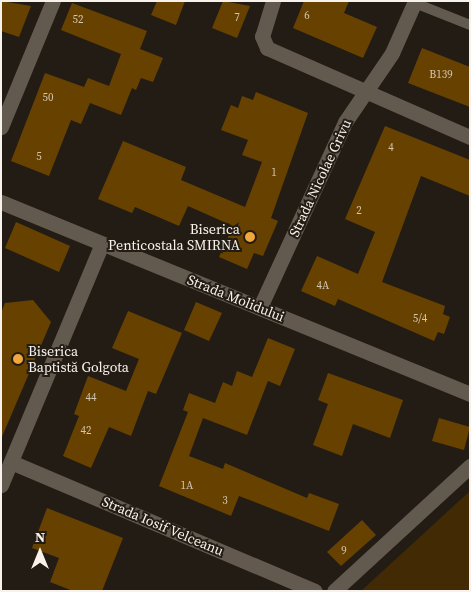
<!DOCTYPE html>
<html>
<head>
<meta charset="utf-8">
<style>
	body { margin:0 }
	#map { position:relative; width:471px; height:592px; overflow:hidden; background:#231c14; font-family:"Source Serif 4",serif }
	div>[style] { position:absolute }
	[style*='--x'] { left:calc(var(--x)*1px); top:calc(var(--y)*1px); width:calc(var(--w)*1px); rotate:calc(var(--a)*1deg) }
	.green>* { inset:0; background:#422a05 }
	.building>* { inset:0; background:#674100 }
	.lane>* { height:10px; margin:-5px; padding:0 5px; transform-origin:5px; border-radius:5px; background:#62594f }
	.street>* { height:15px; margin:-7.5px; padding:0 7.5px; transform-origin:7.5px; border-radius:7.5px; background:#62594f }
	.dots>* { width:14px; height:14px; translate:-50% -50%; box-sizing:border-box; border:2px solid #231c14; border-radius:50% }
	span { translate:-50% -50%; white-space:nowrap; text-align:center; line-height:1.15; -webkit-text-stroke:4px #231c14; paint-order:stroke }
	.number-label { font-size:11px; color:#d3c6b1 }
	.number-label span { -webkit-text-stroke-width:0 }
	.street-label { font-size:14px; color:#f7f2ec }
	.poi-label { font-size:14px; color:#f7f2ec }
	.right { translate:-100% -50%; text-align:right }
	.left { translate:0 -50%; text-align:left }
	.frame { position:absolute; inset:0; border:2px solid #f7f2ec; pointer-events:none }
	.north { position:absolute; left:15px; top:527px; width:50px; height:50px; -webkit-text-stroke:4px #231c14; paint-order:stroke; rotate:0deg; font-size:14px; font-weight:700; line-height:20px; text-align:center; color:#f7f2ec }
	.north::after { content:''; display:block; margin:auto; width:18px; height:22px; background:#f7f2ec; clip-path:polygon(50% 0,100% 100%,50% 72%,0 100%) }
</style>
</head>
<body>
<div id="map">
	<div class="green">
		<div style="clip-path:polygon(470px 491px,470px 591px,361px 591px)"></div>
	</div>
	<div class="building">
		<div style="clip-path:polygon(1px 1px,31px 6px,19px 37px,1px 31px)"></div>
		<div style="clip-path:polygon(157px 1px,185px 1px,176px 25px,151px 15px)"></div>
		<div style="clip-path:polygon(223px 1px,250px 6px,237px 38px,212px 28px)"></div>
		<div style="clip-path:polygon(304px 1px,349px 1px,344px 13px,377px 27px,363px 58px,293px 28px)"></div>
		<div style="clip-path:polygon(72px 3px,147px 31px,140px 49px,163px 58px,153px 82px,141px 78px,136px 90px,132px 88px,121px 115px,90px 103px,81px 124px,71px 120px,49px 176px,11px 161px,45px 73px,84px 87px,88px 78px,109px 86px,121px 54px,61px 30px)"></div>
		<div style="clip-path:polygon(422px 48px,470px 67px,470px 107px,408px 83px)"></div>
		<div style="clip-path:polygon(256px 92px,308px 113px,271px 218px,278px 221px,263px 256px,254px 253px,247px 269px,219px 257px,233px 226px,188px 206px,179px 226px,135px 207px,132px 213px,98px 199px,123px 141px,186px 167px,181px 180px,245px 207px,262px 162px,242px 155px,248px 140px,221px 130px,231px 105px,238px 108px,242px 96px,253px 100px)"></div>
		<div style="clip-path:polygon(385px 126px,470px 160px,470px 196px,421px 176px,382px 282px,445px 306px,443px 314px,450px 317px,444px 334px,438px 332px,434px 341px,338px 299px,335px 306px,301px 291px,317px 256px,358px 274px,375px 232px,345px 219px)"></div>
		<div style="clip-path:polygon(16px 222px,70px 246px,59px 272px,5px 248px)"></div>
		<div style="clip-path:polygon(33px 300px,51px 322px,1px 439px,1px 313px,5px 303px)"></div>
		<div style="clip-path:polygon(196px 302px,222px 313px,209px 341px,184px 330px)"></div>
		<div style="clip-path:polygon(128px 311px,182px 333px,156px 394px,148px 391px,131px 436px,109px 427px,91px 468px,63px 456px,79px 416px,74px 414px,88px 376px,126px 391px,139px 359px,112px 348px)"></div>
		<div style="clip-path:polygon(268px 338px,295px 349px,280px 386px,268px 381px,247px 435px,203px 418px,189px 456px,223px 469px,225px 463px,307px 498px,309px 493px,339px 504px,329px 531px,239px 496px,231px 516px,159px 486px,188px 412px,183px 410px,189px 393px,215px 403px,223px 382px,232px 386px,237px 371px,252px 377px)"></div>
		<div style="clip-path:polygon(328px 373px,403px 400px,390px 438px,353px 424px,342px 456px,313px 445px,328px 404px,318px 400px)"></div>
		<div style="clip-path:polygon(439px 418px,470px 427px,464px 450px,432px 441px)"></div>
		<div style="clip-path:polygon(47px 508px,123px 538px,102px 591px,73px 591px,50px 582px,59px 558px,32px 548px)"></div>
		<div style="clip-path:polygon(362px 520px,376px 535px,341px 566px,327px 552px)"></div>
	</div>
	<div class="lane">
		<div style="--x:415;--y:3;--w:59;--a:21.8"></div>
	</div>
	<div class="street">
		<div style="--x:273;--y:1;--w:37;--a:107"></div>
		<div style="--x:262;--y:36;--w:13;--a:67"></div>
		<div style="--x:267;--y:48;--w:222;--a:23.7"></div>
		<div style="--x:1;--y:127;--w:136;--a:-67.6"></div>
		<div style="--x:1;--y:202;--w:507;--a:22.26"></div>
		<div style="--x:260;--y:307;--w:204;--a:-65.3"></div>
		<div style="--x:345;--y:122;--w:83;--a:-55.7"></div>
		<div style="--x:392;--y:53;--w:57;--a:-66.1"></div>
		<div style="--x:11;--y:462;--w:330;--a:23"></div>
		<div style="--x:1;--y:485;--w:261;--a:-67.3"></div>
		<div style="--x:334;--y:591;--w:185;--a:-42.6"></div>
	</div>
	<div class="dots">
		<div style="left:250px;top:237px;background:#efa73e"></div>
		<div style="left:18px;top:359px;background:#efa73e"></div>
	</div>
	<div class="number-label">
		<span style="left:307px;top:16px">6</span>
		<span style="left:237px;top:18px">7</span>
		<span style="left:78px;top:20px">52</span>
		<span style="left:441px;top:75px">B139</span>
		<span style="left:48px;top:98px">50</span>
		<span style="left:391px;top:148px">4</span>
		<span style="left:39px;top:157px">5</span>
		<span style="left:274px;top:173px">1</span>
		<span style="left:359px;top:211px">2</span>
		<span style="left:323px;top:286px">4A</span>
		<span style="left:420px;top:319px">5/4</span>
		<span style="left:91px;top:398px">44</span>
		<span style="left:86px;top:431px">42</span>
		<span style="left:187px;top:486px">1A</span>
		<span style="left:225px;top:501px">3</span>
		<span style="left:344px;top:551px">9</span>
	</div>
	<div class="street-label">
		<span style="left:320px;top:178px;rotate:-65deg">Strada Nicolae Grivu</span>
		<span style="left:236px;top:298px;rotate:22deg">Strada Molidului</span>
		<span style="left:163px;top:526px;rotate:23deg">Strada Iosif Velceanu</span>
	</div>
	<div class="poi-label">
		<span class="right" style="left:240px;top:237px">Biserica<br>Penticostala SMIRNA</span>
		<span class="left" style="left:28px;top:359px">Biserica<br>Baptistă Golgota</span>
	</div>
	<div class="frame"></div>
	<div class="north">N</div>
</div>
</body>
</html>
